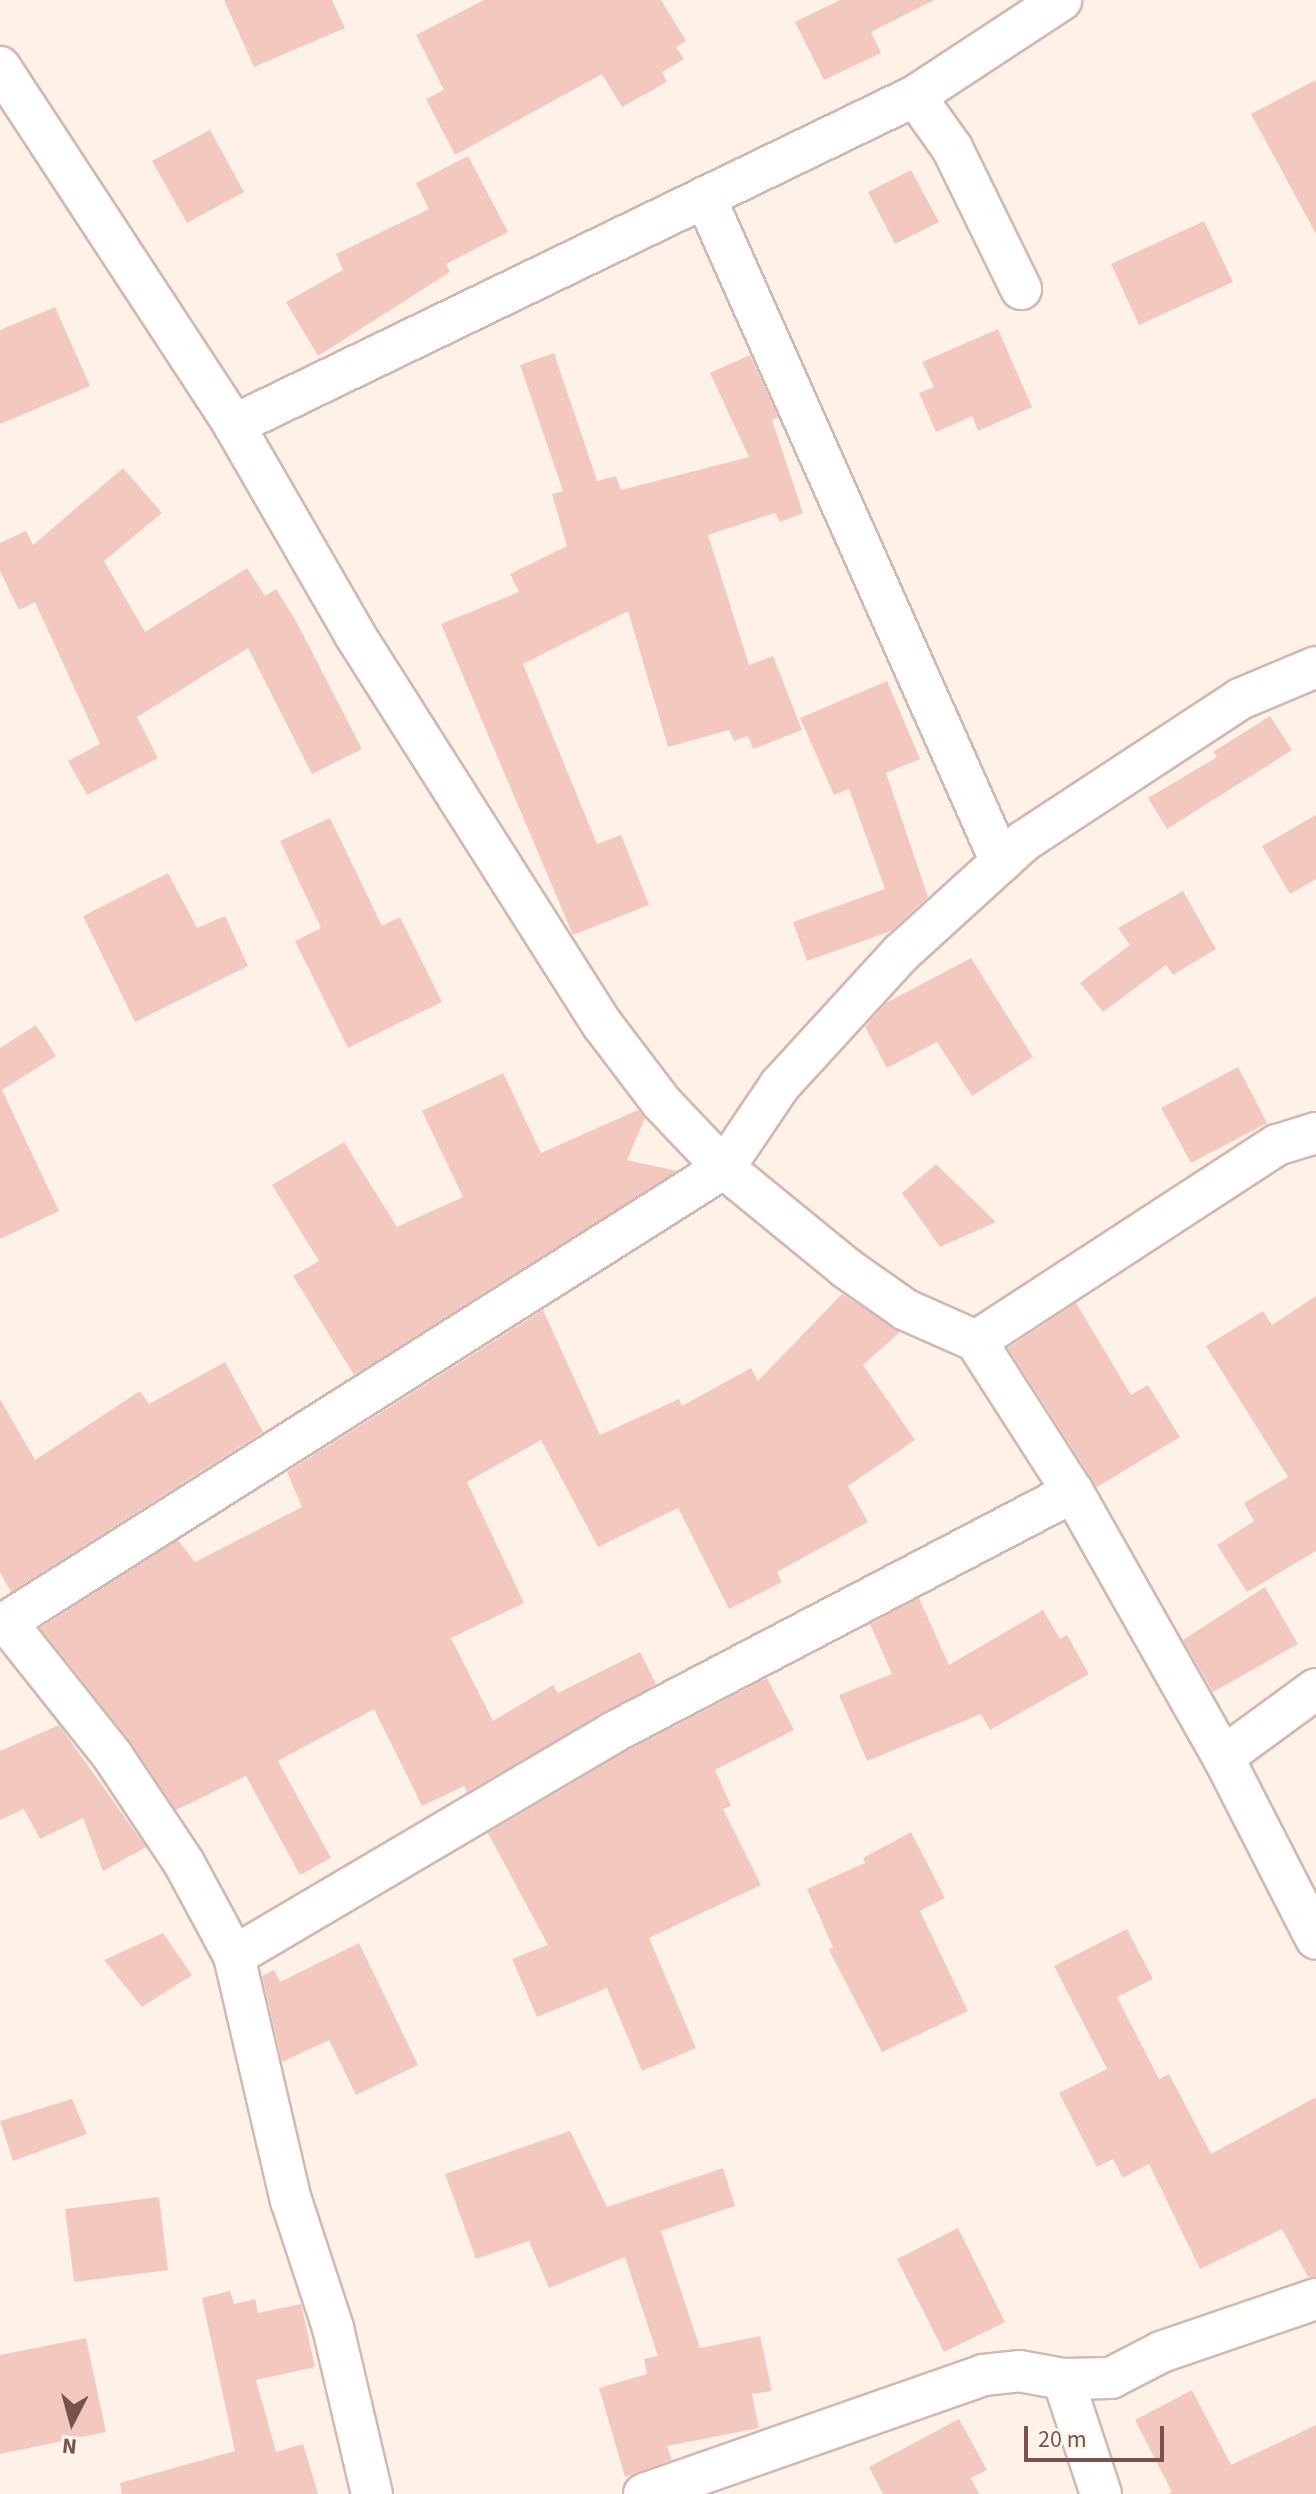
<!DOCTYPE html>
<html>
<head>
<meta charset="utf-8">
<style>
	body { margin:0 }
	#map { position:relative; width:1316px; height:2494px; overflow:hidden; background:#fdf1e8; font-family:"Source Sans 3",sans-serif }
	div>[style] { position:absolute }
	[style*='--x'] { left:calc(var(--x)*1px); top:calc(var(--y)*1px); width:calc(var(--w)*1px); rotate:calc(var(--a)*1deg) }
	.building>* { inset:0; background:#f3c9bf }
	.roads { filter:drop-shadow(2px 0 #d2b8b0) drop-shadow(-2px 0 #d2b8b0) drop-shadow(0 2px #d2b8b0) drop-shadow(0 -2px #d2b8b0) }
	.street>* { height:40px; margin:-20px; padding:0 20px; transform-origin:20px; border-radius:20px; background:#fff }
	span { translate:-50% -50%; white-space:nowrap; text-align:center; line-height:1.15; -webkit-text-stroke:6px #fff5ef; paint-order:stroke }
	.north { position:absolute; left:32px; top:2382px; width:80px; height:80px; -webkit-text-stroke:6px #fff5ef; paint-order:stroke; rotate:186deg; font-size:22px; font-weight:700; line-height:32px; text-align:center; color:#78524b }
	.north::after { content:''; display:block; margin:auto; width:28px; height:36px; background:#78524b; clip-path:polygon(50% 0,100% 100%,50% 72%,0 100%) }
	.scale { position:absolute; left:1024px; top:2426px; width:140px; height:36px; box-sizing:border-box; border:4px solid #78524b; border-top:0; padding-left:10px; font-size:24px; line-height:28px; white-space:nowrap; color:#78524b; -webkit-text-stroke:6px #fff5ef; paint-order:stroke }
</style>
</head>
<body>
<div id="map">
	<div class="building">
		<div style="clip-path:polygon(224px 0,332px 0,345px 28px,254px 67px)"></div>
		<div style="clip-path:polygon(484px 0,661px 0,686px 41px,676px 47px,684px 59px,662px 72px,667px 82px,622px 107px,602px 74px,455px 155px,426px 99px,444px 90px,416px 35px)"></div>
		<div style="clip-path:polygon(840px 0,934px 0,871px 32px,881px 53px,824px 80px,795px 22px)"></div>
		<div style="clip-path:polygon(1316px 80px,1316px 234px,1251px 114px)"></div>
		<div style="clip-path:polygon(210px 130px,244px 192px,187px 223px,152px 161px)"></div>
		<div style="clip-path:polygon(468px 156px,508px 232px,446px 264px,450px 272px,318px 356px,286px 302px,343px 270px,336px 254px,429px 209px,416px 183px)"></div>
		<div style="clip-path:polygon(911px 170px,939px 222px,895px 244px,868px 192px)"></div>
		<div style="clip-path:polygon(1204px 221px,1233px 282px,1139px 325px,1111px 264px)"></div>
		<div style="clip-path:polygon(55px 307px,90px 386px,0 424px,0 330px)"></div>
		<div style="clip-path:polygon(998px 329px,1032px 407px,978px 431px,972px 416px,936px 432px,919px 393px,934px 387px,922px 362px)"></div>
		<div style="clip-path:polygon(554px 353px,597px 481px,616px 476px,621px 490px,749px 457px,710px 373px,750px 355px,778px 417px,772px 420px,803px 513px,780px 522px,775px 513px,708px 535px,749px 665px,773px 656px,802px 730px,753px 749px,748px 736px,734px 741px,729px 730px,668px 747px,628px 611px,523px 664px,597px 844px,621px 835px,649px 905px,573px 935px,441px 624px,519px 592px,510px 574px,567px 546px,552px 494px,563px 491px,520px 365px)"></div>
		<div style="clip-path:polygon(123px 468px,162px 513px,104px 561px,145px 632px,247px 568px,265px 596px,276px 589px,296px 621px,362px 749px,312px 774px,248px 648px,137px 717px,158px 758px,87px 795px,68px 761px,100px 744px,35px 602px,19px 610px,0 571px,0 543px,26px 531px,33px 545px)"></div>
		<div style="clip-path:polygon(887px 681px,920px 759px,886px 773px,928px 897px,891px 931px,807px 961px,793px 922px,885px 889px,849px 789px,834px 795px,800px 718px)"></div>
		<div style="clip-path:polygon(1270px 716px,1292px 750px,1167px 829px,1148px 798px,1217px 757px,1213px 752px)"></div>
		<div style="clip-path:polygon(1316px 815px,1316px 879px,1290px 894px,1262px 846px)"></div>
		<div style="clip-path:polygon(330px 818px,382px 926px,400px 917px,442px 1002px,348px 1048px,295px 941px,321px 928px,280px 841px)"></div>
		<div style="clip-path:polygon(168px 873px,197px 928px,225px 916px,248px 966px,135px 1022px,83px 916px)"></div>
		<div style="clip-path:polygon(1183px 891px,1216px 949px,1173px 975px,1166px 965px,1103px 1012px,1080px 983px,1130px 945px,1118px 928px)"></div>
		<div style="clip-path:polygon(971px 958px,1033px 1057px,972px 1096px,937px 1042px,887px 1068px,865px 1027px,886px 1003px)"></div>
		<div style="clip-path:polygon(36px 1025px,56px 1056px,2px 1090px,59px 1211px,0 1239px,0 1048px)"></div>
		<div style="clip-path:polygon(1238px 1067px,1267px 1123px,1191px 1163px,1161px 1108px)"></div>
		<div style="clip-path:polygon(503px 1073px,541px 1153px,638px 1110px,645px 1118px,627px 1160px,677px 1171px,354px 1375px,293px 1276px,319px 1261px,272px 1185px,344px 1142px,397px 1227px,463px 1197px,422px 1111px)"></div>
		<div style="clip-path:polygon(936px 1164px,996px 1222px,940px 1247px,902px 1193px)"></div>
		<div style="clip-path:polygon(842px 1294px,900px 1332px,863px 1365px,915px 1440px,848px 1486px,868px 1522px,777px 1572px,782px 1582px,729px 1609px,678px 1508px,598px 1547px,541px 1440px,467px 1482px,524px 1603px,451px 1638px,493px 1721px,553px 1685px,558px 1693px,640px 1652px,656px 1684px,467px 1792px,464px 1786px,422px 1806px,374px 1709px,278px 1761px,331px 1858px,300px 1875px,246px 1776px,176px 1810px,130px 1741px,40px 1628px,178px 1540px,195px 1562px,302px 1507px,287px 1472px,543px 1310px,600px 1435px,679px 1399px,682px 1406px,751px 1368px,758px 1381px)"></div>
		<div style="clip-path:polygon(1316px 1296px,1316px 1551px,1247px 1592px,1217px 1545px,1254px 1521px,1244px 1503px,1288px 1477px,1206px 1346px,1263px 1311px,1272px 1325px)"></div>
		<div style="clip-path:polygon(1076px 1303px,1131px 1395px,1148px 1385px,1180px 1437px,1097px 1487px,1008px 1348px)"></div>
		<div style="clip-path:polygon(225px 1362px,263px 1432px,11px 1592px,0 1572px,0 1399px,35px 1460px,140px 1391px,149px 1404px)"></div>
		<div style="clip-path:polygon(1265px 1587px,1298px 1644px,1213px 1692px,1183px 1640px)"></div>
		<div style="clip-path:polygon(919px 1598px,949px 1665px,1043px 1610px,1060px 1639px,1067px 1635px,1089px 1674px,990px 1730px,981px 1714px,867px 1761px,839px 1695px,892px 1674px,870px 1624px)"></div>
		<div style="clip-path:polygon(767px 1678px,794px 1730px,715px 1770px,731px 1806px,723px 1809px,761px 1885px,649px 1938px,696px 2048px,642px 2071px,607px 1988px,537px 2017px,512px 1959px,548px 1945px,488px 1833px,625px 1752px)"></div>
		<div style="clip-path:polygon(59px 1725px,146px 1847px,103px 1871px,83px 1818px,40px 1839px,24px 1809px,0 1820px,0 1751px)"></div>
		<div style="clip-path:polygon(911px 1832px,945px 1898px,920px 1911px,968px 2011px,882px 2052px,829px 1950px,833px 1947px,807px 1889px,865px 1863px,863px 1858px)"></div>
		<div style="clip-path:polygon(1127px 1929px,1153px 1979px,1117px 1997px,1159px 2079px,1169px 2074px,1211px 2154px,1316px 2097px,1316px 2277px,1308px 2277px,1282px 2229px,1200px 2269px,1149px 2164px,1123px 2178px,1113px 2159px,1097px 2167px,1059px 2093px,1107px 2069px,1054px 1966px)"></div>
		<div style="clip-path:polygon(163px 1933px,192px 1975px,142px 2007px,104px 1960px)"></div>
		<div style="clip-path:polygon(359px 1943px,418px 2065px,356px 2095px,329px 2040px,282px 2062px,262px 1976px,274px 1970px,280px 1982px)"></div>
		<div style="clip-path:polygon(72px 2099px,87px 2134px,13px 2161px,0 2121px)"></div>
		<div style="clip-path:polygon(570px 2131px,607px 2207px,723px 2168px,735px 2206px,661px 2231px,700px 2348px,760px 2336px,772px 2391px,752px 2394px,759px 2428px,667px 2446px,672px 2460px,625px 2477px,599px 2388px,647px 2374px,644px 2359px,658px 2356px,625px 2257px,549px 2288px,529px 2241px,476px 2259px,445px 2174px)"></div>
		<div style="clip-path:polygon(159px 2197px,168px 2270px,74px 2282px,65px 2209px)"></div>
		<div style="clip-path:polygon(958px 2228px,1005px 2322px,944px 2352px,897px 2259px)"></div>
		<div style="clip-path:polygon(230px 2291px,234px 2304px,255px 2299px,258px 2313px,301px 2304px,315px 2367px,256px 2380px,276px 2452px,303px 2444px,318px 2494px,122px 2494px,120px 2483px,235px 2451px,202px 2298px)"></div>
		<div style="clip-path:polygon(86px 2338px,106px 2432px,0 2454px,0 2355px)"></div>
		<div style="clip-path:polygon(1192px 2390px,1231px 2465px,1316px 2425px,1316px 2494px,1168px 2494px,1172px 2492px,1135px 2420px)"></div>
		<div style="clip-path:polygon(959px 2419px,987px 2470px,971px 2478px,979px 2494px,883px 2494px,869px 2467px)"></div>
	</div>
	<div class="roads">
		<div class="street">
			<div style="--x:0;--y:67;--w:428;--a:56.8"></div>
			<div style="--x:234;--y:425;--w:242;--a:60"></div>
			<div style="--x:355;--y:635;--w:461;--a:57.6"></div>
			<div style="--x:602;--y:1024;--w:99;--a:52.8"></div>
			<div style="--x:662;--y:1103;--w:90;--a:46.4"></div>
			<div style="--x:724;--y:1168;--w:158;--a:39.3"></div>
			<div style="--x:846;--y:1268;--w:73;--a:35"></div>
			<div style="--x:906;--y:1310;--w:77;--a:23.9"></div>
			<div style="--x:976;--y:1341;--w:179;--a:57.3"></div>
			<div style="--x:1073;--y:1492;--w:305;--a:60.5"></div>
			<div style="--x:1223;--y:1757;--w:204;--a:62.9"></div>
			<div style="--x:915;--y:96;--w:64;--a:54.6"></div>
			<div style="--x:952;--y:148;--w:157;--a:63.9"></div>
			<div style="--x:705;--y:197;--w:728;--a:66.01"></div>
			<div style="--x:234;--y:425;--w:756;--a:-25.79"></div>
			<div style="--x:915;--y:96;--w:175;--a:-33.3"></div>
			<div style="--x:976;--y:1341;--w:359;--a:-33.1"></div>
			<div style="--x:1277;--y:1145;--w:41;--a:-17.1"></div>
			<div style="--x:7;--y:1623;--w:169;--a:51.5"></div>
			<div style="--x:112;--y:1755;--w:130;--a:56.3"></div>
			<div style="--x:184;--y:1863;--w:106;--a:61.7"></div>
			<div style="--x:234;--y:1956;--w:251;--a:76.9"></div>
			<div style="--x:291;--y:2200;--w:135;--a:71.8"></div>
			<div style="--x:333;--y:2328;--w:171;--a:76.8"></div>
			<div style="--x:0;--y:1626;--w:857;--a:-32.32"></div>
			<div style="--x:724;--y:1168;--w:100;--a:-56"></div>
			<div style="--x:780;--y:1085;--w:179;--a:-47.5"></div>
			<div style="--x:901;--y:953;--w:166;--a:-42.3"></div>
			<div style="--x:1024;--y:841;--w:258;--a:-33.3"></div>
			<div style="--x:1240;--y:699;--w:82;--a:-22.8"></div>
			<div style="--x:1223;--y:1757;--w:115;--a:-36.2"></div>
			<div style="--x:234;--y:1956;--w:441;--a:-30.5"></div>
			<div style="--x:614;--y:1732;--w:518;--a:-27.6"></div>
			<div style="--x:1063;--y:2379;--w:121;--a:71.7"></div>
			<div style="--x:644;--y:2494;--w:359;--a:-19.3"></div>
			<div style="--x:983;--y:2375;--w:36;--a:-6"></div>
			<div style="--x:1019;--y:2371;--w:45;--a:10.3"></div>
			<div style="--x:1063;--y:2379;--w:48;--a:-1.2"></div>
			<div style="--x:1111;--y:2378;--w:56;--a:-27.5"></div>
			<div style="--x:1161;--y:2352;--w:164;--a:-18.9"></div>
		</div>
	</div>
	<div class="north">N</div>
	<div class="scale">20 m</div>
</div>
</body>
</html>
